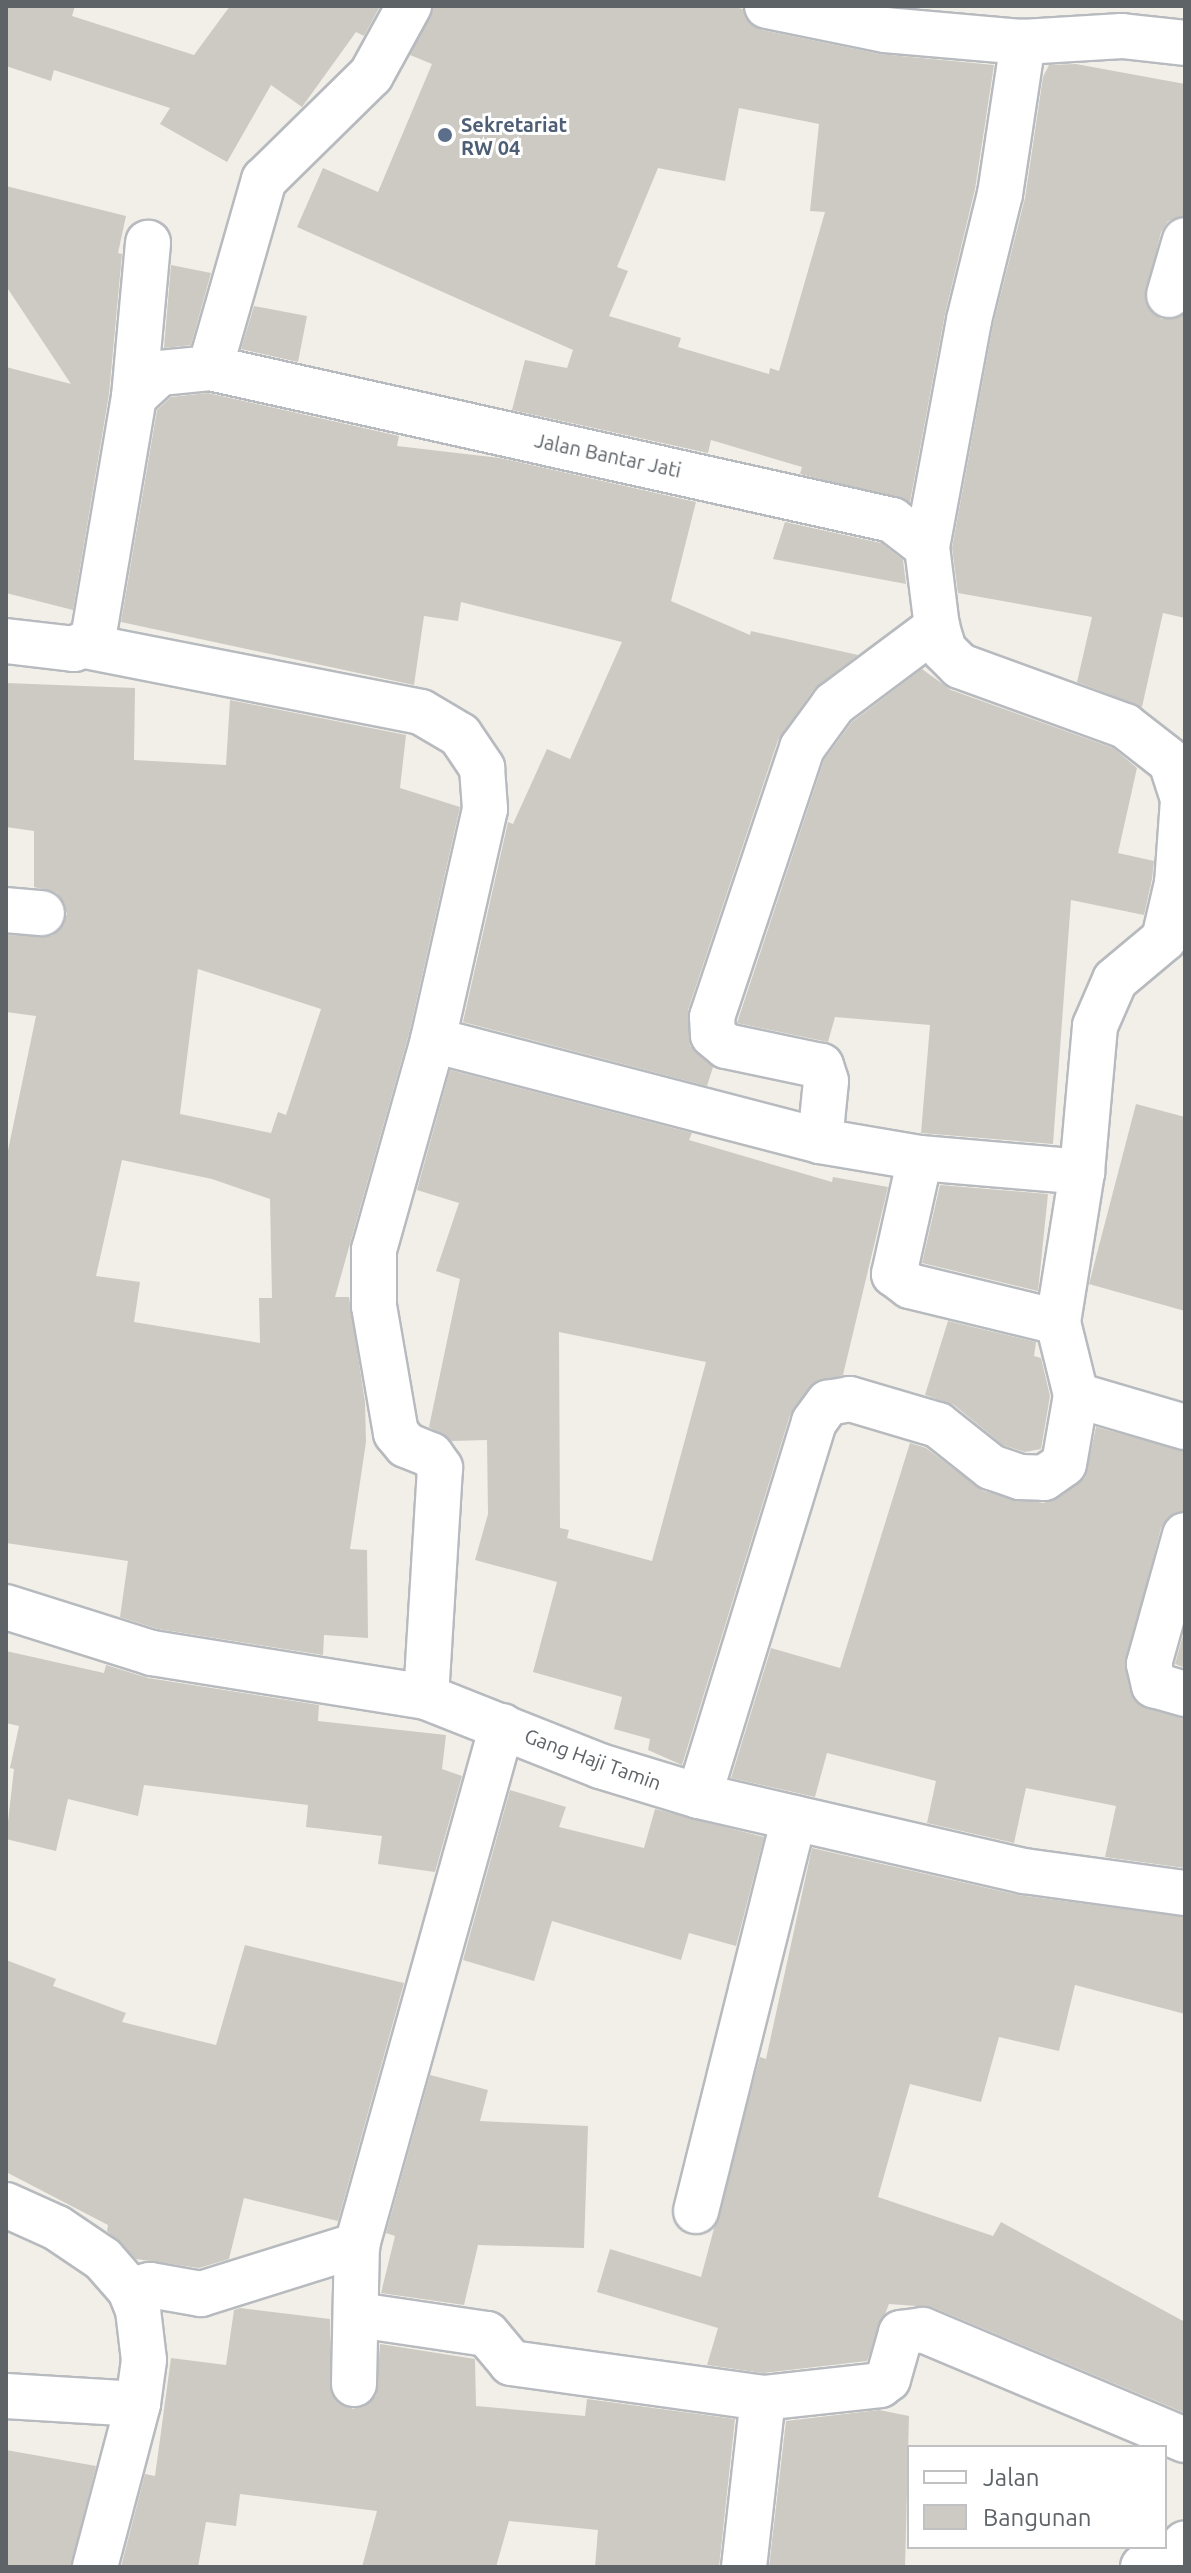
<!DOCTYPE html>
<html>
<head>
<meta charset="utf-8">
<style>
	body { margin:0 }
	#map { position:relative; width:1191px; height:2573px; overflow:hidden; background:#f1efe7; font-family:Ubuntu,sans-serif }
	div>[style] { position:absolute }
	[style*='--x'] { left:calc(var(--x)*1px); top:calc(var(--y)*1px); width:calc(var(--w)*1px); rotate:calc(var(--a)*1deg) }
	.building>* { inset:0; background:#cdcac4 }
	.roads { filter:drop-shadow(2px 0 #b7babe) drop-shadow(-2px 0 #b7babe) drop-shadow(0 2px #b7babe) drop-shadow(0 -2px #b7babe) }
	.minor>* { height:44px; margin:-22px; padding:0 22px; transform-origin:22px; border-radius:22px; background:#fff }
	.tertiary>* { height:44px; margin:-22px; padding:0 22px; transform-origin:22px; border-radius:22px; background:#fff }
	.dots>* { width:22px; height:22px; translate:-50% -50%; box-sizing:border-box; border:4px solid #fff; border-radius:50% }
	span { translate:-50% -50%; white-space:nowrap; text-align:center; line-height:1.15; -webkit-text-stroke:6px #fff; paint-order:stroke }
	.service-label { font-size:20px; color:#4e5e75; font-weight:700 }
	.left { translate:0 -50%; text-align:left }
	.street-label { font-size:20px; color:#5e6368 }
	.frame { position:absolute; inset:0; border:8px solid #5e6368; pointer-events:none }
	.legend { position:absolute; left:907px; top:2445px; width:260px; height:104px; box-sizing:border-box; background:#fff; border:2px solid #bfc1c3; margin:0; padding:10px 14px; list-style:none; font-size:24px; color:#5e6368 }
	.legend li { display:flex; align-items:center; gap:16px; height:40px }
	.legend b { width:40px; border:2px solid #bfc1c3 }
</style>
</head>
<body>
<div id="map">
	<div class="building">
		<div style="clip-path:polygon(6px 6px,75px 6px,72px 16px,194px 55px,230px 6px,380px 6px,364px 36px,356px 32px,302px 107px,271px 85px,227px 162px,160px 124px,170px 108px,54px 70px,51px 81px,6px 66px)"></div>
		<div style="clip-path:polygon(evenodd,434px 6px,729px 6px,743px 9px,750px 24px,762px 30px,880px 54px,994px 65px,975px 189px,945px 314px,910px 502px,800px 474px,802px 467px,711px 440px,708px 453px,512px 410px,525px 360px,567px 368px,573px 350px,297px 227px,323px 168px,378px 192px,432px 64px,410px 55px,434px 6px,739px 108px,819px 124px,810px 211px,825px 212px,779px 371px,770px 368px,769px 374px,678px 347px,681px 338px,609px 316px,628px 271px,617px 267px,658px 168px,725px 181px,739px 108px)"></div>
		<div style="clip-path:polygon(1076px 64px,1185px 84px,1185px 216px,1168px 221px,1161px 232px,1145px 300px,1161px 319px,1185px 314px,1185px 618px,1163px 613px,1142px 707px,1077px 682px,1092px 617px,958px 593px,952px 548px,993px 325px,1025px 198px,1043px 77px,1049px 65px)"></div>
		<div style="clip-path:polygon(6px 186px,126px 216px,118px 253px,122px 254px,109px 394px,73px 610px,6px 593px,6px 367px,71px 384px,6px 286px)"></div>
		<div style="clip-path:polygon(171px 265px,211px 273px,191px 345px,164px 348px)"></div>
		<div style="clip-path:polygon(254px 306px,307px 316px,298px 362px,241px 349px)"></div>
		<div style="clip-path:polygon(208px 393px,399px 436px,397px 446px,500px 458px,696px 502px,671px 601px,750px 635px,751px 631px,858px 655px,814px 689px,778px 740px,688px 1010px,690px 1046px,713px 1067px,707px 1086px,463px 1022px,508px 822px,513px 824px,547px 749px,570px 759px,622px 642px,461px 602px,458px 621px,424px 616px,414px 685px,121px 622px,157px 410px,171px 397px)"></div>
		<div style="clip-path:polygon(785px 522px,881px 543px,903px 560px,906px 584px,773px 559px)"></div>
		<div style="clip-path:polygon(922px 669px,951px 690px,1113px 748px,1137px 768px,1118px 853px,1154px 861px,1152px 879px,1144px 915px,1071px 900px,1053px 1144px,921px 1133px,930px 1025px,835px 1017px,828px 1042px,737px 1023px,824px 760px,852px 722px)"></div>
		<div style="clip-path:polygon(evenodd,6px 683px,135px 688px,134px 760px,226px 765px,230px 700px,406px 735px,400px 788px,460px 807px,409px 1034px,335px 1297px,349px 1297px,365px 1402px,366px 1442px,350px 1549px,367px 1550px,368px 1638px,324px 1635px,323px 1655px,158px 1629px,120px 1617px,128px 1561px,6px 1543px,6px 1160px,36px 1016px,6px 1012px,6px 935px,52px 936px,67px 914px,57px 893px,34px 887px,34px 831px,6px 827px,6px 683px,198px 969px,321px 1009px,286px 1115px,278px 1112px,271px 1133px,180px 1114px,198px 969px,6px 683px,122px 1160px,212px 1179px,270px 1199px,272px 1298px,259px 1298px,260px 1343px,134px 1322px,140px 1282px,96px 1276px,122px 1160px)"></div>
		<div style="clip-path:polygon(evenodd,450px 1070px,692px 1133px,689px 1140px,832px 1182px,833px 1177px,888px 1187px,843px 1375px,809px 1387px,790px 1415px,682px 1765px,648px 1750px,650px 1739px,614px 1729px,622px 1697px,533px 1672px,557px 1582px,475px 1560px,488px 1514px,487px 1440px,452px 1441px,429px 1427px,460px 1279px,436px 1271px,459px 1203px,417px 1190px,450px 1070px,559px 1332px,706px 1362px,652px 1561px,567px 1538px,569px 1530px,560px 1528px,559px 1332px)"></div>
		<div style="clip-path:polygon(1136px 1104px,1185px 1117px,1185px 1311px,1089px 1284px)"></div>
		<div style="clip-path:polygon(940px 1185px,1048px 1194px,1038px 1291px,922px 1263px)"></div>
		<div style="clip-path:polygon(948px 1321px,1036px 1342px,1034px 1356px,1041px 1358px,1050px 1396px,1041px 1449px,1025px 1452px,1003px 1445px,954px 1405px,925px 1395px)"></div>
		<div style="clip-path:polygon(1096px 1427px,1185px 1451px,1185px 1511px,1168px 1517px,1161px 1528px,1125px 1669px,1137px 1703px,1185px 1718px,1185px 1868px,1105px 1857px,1116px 1806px,1026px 1788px,1014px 1843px,927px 1823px,936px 1781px,827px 1753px,815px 1797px,731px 1778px,771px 1648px,840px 1668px,910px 1443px,926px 1448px,983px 1491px,1043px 1503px,1058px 1498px,1085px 1478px)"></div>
		<div style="clip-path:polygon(1185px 1628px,1185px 1668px,1175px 1664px)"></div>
		<div style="clip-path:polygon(6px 1651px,104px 1673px,106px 1665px,148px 1678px,319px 1705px,318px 1721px,446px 1735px,442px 1769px,462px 1776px,435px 1872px,378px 1864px,382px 1836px,306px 1827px,308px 1805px,144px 1785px,138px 1816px,68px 1799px,56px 1851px,6px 1839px,14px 1769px,10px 1768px,19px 1726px,6px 1723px)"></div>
		<div style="clip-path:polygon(510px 1790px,566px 1807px,559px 1827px,644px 1848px,655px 1809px,764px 1837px,736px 1946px,689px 1933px,681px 1960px,552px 1921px,534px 1981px,463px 1960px)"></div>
		<div style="clip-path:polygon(812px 1848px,1018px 1895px,1185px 1917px,1185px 2014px,1075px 1985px,1059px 2051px,999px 2037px,981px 2102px,910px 2084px,878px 2197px,993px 2236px,1001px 2222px,1185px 2322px,1185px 2413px,932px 2307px,889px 2304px,867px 2361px,763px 2373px,707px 2365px,718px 2328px,597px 2292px,610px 2249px,701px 2277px,760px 2057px,766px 2059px)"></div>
		<div style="clip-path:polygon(245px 1945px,404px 1983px,338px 2221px,244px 2198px,229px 2259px,199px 2268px,136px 2259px,107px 2231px,108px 2225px,6px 2172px,6px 1960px,56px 1979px,53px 1986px,126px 2013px,122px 2022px,216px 2045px)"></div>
		<div style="clip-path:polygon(430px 2075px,488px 2090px,480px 2121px,588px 2126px,584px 2248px,478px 2245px,464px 2305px,381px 2293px,395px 2236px,386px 2233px)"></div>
		<div style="clip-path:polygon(240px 2308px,330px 2319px,332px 2395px,353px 2409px,376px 2396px,380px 2344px,475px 2359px,476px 2406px,585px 2416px,587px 2399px,735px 2419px,719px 2567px,595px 2567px,598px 2530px,509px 2521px,496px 2567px,362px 2567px,377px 2511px,240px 2494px,236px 2526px,206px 2522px,198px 2567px,121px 2567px,145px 2474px,155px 2476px,171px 2358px,226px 2365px,234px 2310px)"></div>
		<div style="clip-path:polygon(879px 2410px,909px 2416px,905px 2567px,769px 2567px,786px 2421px)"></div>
		<div style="clip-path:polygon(6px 2450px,96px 2466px,71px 2567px,6px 2567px)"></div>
	</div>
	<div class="roads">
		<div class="minor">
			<div style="--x:767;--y:6;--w:120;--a:11.5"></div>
			<div style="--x:885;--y:30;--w:139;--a:5"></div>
			<div style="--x:1023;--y:42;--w:99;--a:-3.5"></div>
			<div style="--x:1122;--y:36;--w:63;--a:6.3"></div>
			<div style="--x:1169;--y:295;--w:57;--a:-73.8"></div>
			<div style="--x:210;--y:368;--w:196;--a:-74"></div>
			<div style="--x:264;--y:180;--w:150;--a:-44.5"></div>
			<div style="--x:371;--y:75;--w:79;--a:-61.2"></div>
			<div style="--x:134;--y:397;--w:155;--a:-84.8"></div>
			<div style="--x:927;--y:547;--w:231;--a:-79.5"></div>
			<div style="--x:969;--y:320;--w:130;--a:-76.2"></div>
			<div style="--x:1000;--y:194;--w:154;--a:-81.4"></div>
			<div style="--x:85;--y:646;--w:342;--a:11.1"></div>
			<div style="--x:421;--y:712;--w:45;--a:30.5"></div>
			<div style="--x:460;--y:735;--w:40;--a:56"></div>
			<div style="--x:482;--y:768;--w:41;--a:85.8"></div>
			<div style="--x:485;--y:809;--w:237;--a:102.7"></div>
			<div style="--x:433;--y:1040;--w:218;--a:105.7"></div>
			<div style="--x:374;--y:1250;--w:56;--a:90"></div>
			<div style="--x:374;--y:1306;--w:129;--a:80.2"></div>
			<div style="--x:396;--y:1433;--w:16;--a:50"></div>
			<div style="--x:406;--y:1445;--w:27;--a:22"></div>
			<div style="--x:431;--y:1455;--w:16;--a:55"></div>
			<div style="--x:440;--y:1468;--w:229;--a:93.5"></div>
			<div style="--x:6;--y:910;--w:36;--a:5"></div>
			<div style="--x:433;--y:1040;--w:400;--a:14.6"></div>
			<div style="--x:820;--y:1141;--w:101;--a:9.6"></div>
			<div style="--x:920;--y:1158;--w:163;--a:4.9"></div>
			<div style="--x:820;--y:1141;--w:60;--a:-84.3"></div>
			<div style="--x:826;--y:1081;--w:16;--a:-108"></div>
			<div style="--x:821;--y:1066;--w:97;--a:-168.1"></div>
			<div style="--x:726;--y:1046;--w:17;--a:-140"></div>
			<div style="--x:713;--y:1035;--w:18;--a:-93"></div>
			<div style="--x:712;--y:1017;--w:284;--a:-71.5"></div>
			<div style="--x:802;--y:748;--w:54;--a:-54"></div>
			<div style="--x:834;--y:704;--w:129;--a:-36.8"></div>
			<div style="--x:920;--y:1158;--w:119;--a:102.6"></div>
			<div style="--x:894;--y:1274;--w:20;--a:37"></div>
			<div style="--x:910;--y:1286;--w:152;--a:13.7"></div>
			<div style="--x:1076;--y:1395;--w:114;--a:16.4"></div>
			<div style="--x:1185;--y:1535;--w:134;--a:105.6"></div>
			<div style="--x:1149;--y:1664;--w:22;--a:77"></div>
			<div style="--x:1154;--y:1685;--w:32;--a:16"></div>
			<div style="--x:6;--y:1607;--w:153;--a:17.5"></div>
			<div style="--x:152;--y:1653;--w:278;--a:9.1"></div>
			<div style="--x:426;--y:1697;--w:187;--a:21.6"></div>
			<div style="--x:600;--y:1766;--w:103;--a:16.9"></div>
			<div style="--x:699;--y:1796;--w:334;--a:13"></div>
			<div style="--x:1024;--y:1871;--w:162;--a:7.8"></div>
			<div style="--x:699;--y:1796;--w:391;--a:-72.9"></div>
			<div style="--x:814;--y:1422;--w:24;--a:-54"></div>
			<div style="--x:828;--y:1403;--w:22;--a:-10"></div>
			<div style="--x:850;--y:1399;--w:92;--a:16.5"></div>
			<div style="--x:938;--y:1425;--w:68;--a:38.4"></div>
			<div style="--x:991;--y:1467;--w:31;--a:19"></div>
			<div style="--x:1020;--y:1477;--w:24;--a:2"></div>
			<div style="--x:1044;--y:1478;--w:24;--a:-35"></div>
			<div style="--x:1064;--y:1464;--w:70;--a:-80.1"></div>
			<div style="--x:1076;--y:1395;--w:75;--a:-103.9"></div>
			<div style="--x:1058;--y:1322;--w:152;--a:-80.9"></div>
			<div style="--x:1082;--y:1172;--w:147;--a:-84.9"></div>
			<div style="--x:1095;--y:1026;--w:50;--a:-66.5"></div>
			<div style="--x:1115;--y:980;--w:64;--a:-39.9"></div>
			<div style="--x:1164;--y:939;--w:57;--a:-76.9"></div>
			<div style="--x:6;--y:2205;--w:56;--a:24.3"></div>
			<div style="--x:57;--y:2228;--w:55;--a:34"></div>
			<div style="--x:103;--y:2259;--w:41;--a:48.9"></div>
			<div style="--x:130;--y:2290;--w:22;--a:68"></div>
			<div style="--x:138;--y:2310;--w:50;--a:83.2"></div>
			<div style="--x:144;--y:2360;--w:44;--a:97.8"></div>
			<div style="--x:138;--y:2404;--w:169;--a:104.8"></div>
			<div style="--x:696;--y:2211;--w:405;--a:-76"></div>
			<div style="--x:130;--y:2290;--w:21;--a:-14"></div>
			<div style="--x:150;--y:2285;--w:52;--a:10"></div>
			<div style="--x:201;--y:2294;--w:164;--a:-17.4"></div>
			<div style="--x:358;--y:2315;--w:130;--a:8.4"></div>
			<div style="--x:487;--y:2334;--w:38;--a:50"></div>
			<div style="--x:511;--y:2363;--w:254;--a:7.9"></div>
			<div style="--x:763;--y:2398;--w:118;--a:-6.3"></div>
			<div style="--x:880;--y:2385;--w:10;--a:-37"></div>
			<div style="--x:888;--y:2379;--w:48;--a:-74.2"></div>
			<div style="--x:901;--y:2333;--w:22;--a:-8"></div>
			<div style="--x:923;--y:2330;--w:284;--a:22.8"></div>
			<div style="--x:354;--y:2384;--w:139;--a:-88.8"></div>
			<div style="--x:357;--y:2245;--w:539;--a:-74.39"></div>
			<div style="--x:6;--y:2396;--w:132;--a:3.5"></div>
			<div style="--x:744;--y:2567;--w:170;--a:-83.6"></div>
			<div style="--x:1143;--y:2567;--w:32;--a:-14"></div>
			<div style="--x:1174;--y:2559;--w:19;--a:-55"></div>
		</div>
		<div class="tertiary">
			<div style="--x:6;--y:641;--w:68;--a:6.7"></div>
			<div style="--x:74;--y:649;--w:21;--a:-28"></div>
			<div style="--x:93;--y:639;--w:245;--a:-80.4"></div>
			<div style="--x:134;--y:397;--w:35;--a:-43"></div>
			<div style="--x:160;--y:373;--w:50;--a:-5.7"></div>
			<div style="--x:210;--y:368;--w:699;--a:12.56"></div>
			<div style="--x:892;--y:520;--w:44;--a:37.6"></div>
			<div style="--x:927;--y:547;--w:81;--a:82.9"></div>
			<div style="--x:937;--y:627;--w:24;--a:73"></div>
			<div style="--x:944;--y:650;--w:23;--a:45"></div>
			<div style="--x:960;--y:666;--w:176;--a:20"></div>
			<div style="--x:1125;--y:726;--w:58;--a:38"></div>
			<div style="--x:1171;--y:762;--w:40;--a:72"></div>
			<div style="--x:1183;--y:800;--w:83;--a:94.1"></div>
			<div style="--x:1177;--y:883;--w:9;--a:32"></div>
		</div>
	</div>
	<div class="dots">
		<div style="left:445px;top:135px;background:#5c6f8a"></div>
	</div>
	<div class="service-label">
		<span class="left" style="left:461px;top:136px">Sekretariat<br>RW 04</span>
	</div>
	<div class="street-label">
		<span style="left:608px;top:455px;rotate:12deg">Jalan Bantar Jati</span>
		<span style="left:593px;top:1759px;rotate:20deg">Gang Haji Tamin</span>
	</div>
	<div class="frame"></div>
	<ul class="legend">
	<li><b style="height:10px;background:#fff"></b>Jalan</li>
	<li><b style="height:22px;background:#cdcac4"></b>Bangunan</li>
	</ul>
</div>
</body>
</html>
